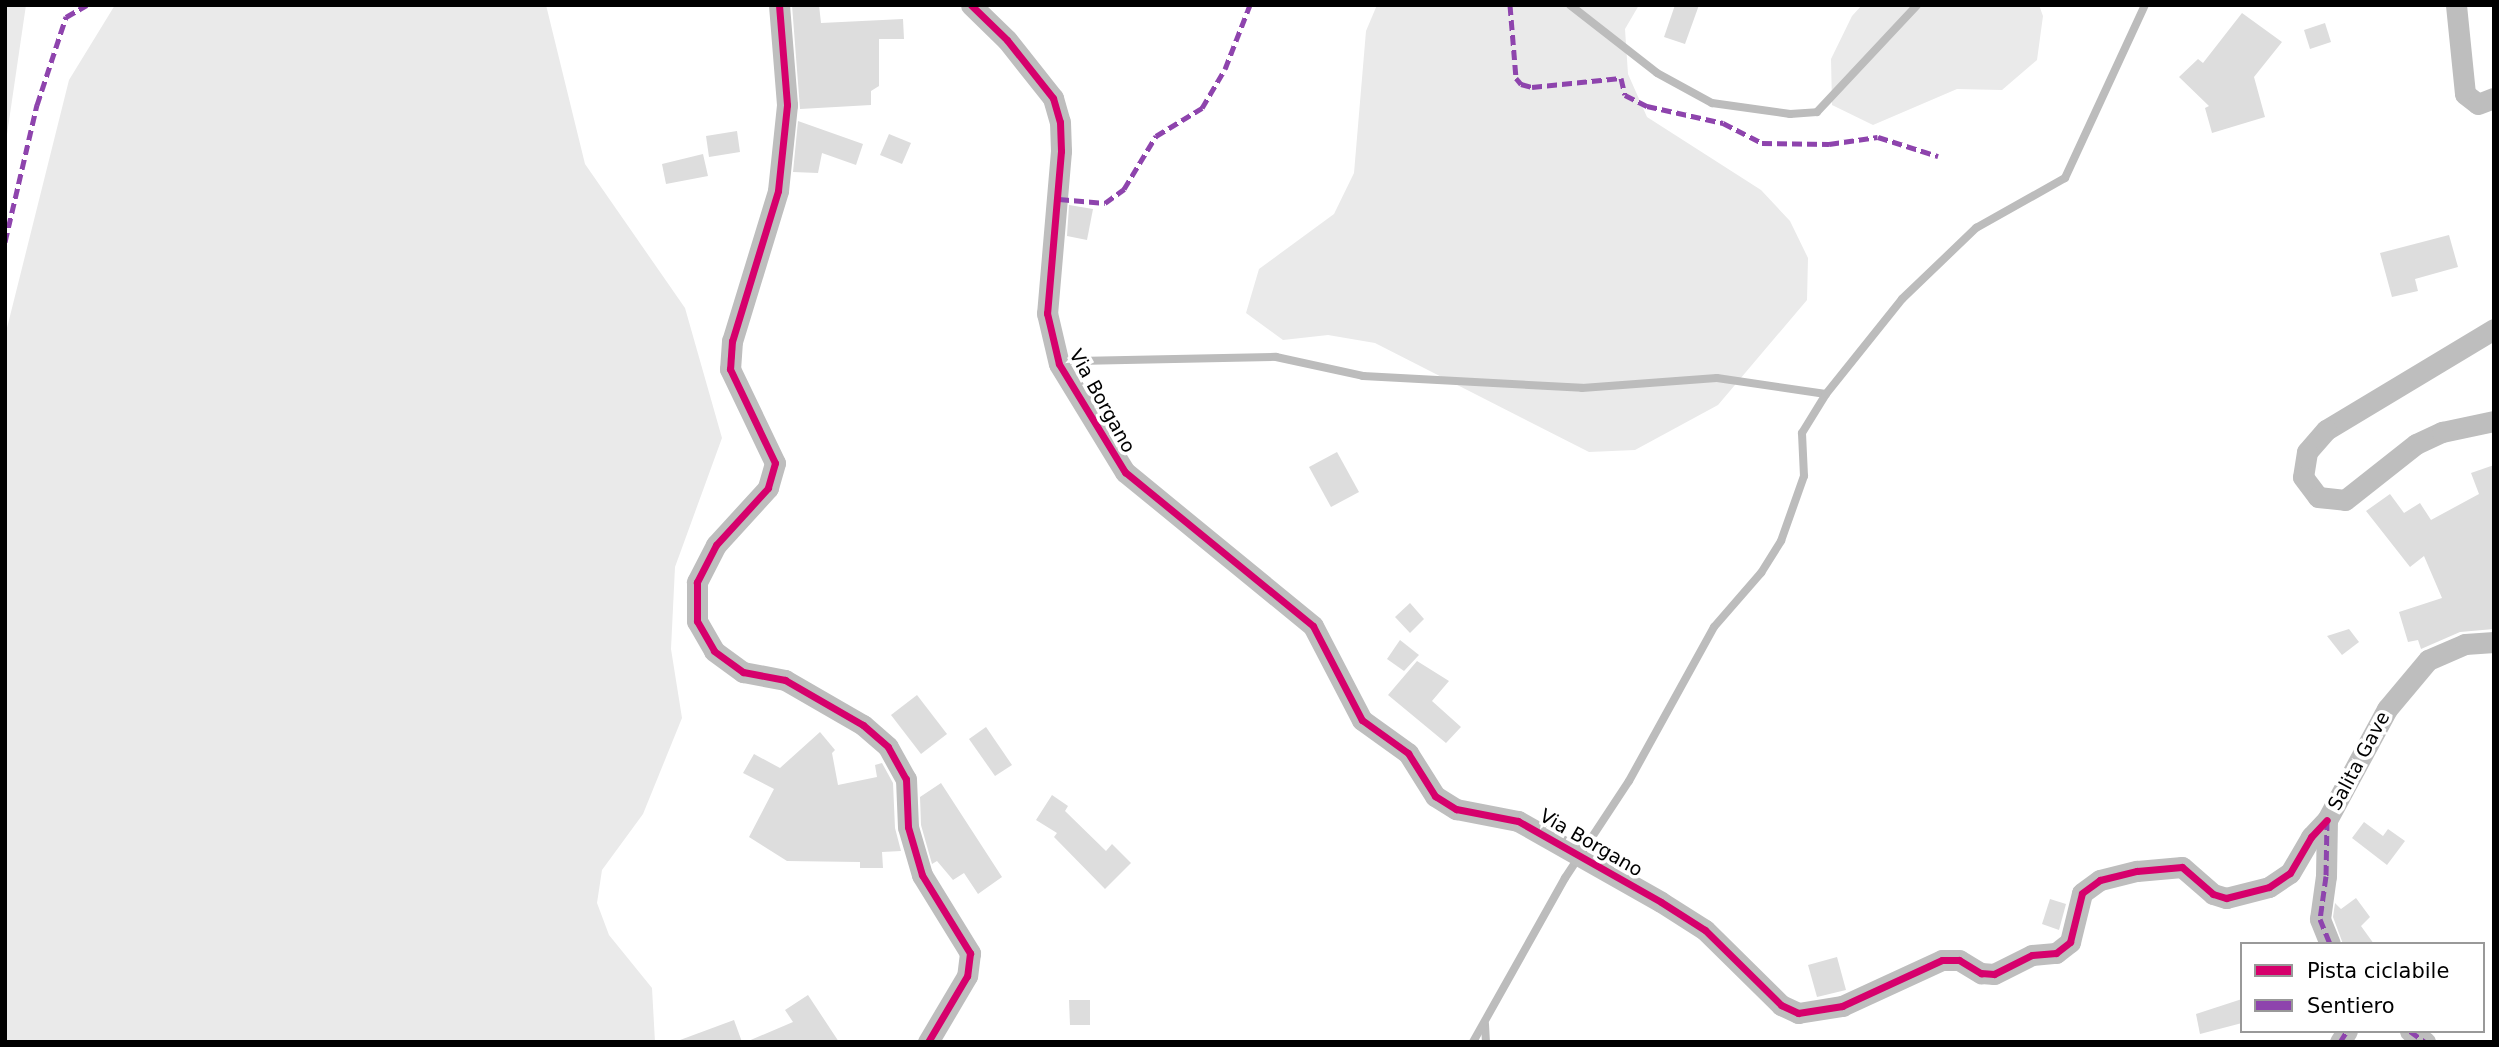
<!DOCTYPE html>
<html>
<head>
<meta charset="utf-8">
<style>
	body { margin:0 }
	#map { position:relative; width:2499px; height:1047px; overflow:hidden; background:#fff; font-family:"DejaVu Sans",sans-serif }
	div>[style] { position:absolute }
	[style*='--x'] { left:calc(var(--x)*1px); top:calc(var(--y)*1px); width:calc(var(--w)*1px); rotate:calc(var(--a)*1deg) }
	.green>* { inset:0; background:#eaeaea }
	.stream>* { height:8px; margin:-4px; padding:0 4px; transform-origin:4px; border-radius:4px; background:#bcbcbc }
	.building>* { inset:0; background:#ddd }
	.street>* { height:21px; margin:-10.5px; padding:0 10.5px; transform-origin:10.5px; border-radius:10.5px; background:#bebebe }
	.quiet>* { height:5px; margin-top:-2.5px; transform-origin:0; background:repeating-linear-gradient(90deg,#8e44ad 0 10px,transparent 0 15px) }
	.cycleway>* { height:7px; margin:-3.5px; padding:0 3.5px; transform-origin:3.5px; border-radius:3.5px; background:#d6006c }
	span { translate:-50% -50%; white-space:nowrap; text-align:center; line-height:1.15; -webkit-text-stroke:7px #fff; paint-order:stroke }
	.street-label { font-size:19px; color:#000 }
	.frame { position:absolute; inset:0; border:7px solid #000; pointer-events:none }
	.legend { position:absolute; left:2240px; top:942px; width:245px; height:91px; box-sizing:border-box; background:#fff; border:2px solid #999; margin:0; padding:9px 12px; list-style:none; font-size:21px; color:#000 }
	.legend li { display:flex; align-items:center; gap:14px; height:35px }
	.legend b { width:35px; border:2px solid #999 }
</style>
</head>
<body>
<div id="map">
	<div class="green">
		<div style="clip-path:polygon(5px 5px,26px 5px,5px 148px)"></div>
		<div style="clip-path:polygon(115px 5px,546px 5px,585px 164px,685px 308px,722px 438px,675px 567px,671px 649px,682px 718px,643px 814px,602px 870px,597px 903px,609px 935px,652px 988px,655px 1042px,5px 1042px,5px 336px,69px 80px)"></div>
		<div style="clip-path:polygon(1377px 5px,1639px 5px,1625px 29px,1628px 74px,1647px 117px,1761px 190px,1790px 221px,1808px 258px,1807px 300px,1718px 405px,1635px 450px,1589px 452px,1375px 343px,1328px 335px,1283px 340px,1246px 313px,1259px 269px,1334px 214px,1354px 173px,1366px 31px)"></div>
		<div style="clip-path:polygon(1862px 5px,2039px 5px,2043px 16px,2037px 60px,2002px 90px,1957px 89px,1873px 125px,1832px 105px,1831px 59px,1852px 16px)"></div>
	</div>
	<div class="stream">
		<div style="--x:1570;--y:5;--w:110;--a:38"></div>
		<div style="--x:1657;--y:73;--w:63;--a:28.6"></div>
		<div style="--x:1712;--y:103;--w:79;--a:8"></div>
		<div style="--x:1790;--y:114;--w:27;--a:-4"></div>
		<div style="--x:1817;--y:112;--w:146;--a:-46.9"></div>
		<div style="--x:1077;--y:361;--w:199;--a:-1.2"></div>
		<div style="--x:1276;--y:357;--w:89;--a:12.3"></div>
		<div style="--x:1363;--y:376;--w:219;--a:3.1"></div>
		<div style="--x:1582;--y:388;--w:135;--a:-4.2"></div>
		<div style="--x:1717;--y:378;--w:110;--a:8.4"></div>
		<div style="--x:1485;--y:1024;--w:18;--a:87"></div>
		<div style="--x:1473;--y:1042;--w:188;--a:-60.7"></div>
		<div style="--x:1565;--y:878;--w:116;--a:-56.6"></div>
		<div style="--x:1629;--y:781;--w:176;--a:-61.1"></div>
		<div style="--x:1714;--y:627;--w:72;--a:-49"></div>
		<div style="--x:1761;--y:573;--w:38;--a:-58"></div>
		<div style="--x:1781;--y:541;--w:69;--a:-70.5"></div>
		<div style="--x:1804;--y:476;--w:43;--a:-92.7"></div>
		<div style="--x:1802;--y:433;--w:46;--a:-58.4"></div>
		<div style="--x:1826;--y:394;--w:122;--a:-51.3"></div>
		<div style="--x:1902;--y:299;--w:103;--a:-43.8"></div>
		<div style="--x:1976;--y:228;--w:102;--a:-29.3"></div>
		<div style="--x:2065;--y:178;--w:191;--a:-65.2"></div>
	</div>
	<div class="building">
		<div style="clip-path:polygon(792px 5px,819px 5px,821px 23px,903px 19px,904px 39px,879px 39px,879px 86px,871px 91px,871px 105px,800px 109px)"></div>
		<div style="clip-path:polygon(1675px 5px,1699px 5px,1685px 44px,1664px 37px)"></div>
		<div style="clip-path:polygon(2242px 13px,2282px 42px,2254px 77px,2265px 117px,2212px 133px,2205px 108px,2209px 106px,2179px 77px,2198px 59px,2203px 63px)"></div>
		<div style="clip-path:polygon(2325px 23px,2331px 42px,2310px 49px,2304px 30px)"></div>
		<div style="clip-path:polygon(798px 121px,863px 144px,856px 165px,822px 153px,818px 173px,793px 172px)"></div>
		<div style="clip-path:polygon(737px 131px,740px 152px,709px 157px,706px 136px)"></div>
		<div style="clip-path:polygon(889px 134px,911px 143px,902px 164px,880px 155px)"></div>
		<div style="clip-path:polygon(703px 154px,708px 176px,666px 184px,662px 164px)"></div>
		<div style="clip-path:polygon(1069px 205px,1093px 209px,1087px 240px,1067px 236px)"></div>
		<div style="clip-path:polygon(2449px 235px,2458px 267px,2415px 279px,2418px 291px,2392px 297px,2380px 253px)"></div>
		<div style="clip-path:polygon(1337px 452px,1359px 492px,1331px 507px,1309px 467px)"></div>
		<div style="clip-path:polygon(2494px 465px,2494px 629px,2460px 632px,2421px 649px,2418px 640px,2408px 642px,2399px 612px,2442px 598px,2424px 556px,2410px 567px,2366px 511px,2390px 494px,2404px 513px,2420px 503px,2431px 520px,2479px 494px,2471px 473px)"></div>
		<div style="clip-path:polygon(1410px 603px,1424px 619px,1410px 633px,1395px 617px)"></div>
		<div style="clip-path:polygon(2349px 629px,2359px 642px,2342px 655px,2327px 636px)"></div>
		<div style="clip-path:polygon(1400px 640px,1419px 655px,1404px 671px,1387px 659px)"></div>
		<div style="clip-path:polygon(1417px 661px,1449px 681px,1432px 701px,1461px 727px,1446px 743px,1388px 695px)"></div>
		<div style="clip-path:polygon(917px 695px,947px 734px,921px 754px,891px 715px)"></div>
		<div style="clip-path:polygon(986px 727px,1012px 765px,995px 776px,969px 739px)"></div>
		<div style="clip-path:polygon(820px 732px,835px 750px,832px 753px,838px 785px,877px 777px,875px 765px,882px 763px,893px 783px,895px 828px,901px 851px,882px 852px,883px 868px,860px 868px,860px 862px,787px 861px,749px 837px,774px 789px,743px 773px,754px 754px,780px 768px)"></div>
		<div style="clip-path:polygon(941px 783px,1002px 877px,978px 894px,964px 873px,953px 880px,937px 861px,932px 864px,921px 825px,920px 797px)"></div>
		<div style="clip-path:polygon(1052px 795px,1068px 806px,1065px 811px,1106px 851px,1112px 844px,1131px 863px,1105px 889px,1054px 837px,1057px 833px,1036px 820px)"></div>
		<div style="clip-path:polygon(2364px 822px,2383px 836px,2388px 829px,2405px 841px,2387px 865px,2352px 838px)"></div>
		<div style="clip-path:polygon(2356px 898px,2370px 917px,2361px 926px,2374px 944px,2343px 944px,2333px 917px,2335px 903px,2341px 909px)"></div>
		<div style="clip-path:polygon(2050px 899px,2066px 904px,2059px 930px,2042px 924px)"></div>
		<div style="clip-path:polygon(1837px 957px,1846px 990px,1817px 997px,1808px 965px)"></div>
		<div style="clip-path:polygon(808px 995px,839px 1042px,746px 1042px,793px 1022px,785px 1010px)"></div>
		<div style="clip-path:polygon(2242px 999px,2242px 1023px,2200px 1034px,2196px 1014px)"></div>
		<div style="clip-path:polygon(1069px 1000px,1090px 1000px,1090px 1025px,1070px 1025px)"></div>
		<div style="clip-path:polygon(734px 1020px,742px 1042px,680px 1042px,680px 1040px)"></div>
	</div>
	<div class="street">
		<div style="--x:779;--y:5;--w:100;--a:85.4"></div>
		<div style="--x:787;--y:105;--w:86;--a:96"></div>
		<div style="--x:778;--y:191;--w:157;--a:107"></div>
		<div style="--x:732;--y:341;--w:28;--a:94"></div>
		<div style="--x:730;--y:369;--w:104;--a:64.4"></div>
		<div style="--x:775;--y:463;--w:26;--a:106"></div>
		<div style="--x:768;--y:488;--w:77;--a:132.4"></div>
		<div style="--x:716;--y:545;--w:42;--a:117.2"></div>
		<div style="--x:697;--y:582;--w:39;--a:90"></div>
		<div style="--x:697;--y:621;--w:34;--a:60"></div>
		<div style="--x:714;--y:651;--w:36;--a:36"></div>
		<div style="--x:743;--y:672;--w:43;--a:10.8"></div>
		<div style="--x:785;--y:680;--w:90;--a:30"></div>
		<div style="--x:863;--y:725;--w:33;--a:41"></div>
		<div style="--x:888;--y:747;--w:37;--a:61"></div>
		<div style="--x:906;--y:779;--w:48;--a:87.6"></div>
		<div style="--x:908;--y:827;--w:50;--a:73.7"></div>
		<div style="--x:922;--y:875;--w:92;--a:58.4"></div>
		<div style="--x:970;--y:953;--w:23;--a:97"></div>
		<div style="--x:967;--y:976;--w:77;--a:120.6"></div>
		<div style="--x:971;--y:5;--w:50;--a:44.2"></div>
		<div style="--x:1007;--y:40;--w:74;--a:51.6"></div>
		<div style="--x:1053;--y:98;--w:25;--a:74"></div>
		<div style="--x:1060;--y:122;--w:29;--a:88"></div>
		<div style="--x:1061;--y:151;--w:163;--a:94.9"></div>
		<div style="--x:1047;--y:313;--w:52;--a:76.8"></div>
		<div style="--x:1059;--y:364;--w:127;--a:58.6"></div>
		<div style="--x:1125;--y:472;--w:243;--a:39.3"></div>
		<div style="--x:1313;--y:626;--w:106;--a:62.5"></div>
		<div style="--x:1362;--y:720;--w:57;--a:35.7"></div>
		<div style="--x:1408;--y:753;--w:51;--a:57.9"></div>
		<div style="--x:1435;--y:796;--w:25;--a:32"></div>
		<div style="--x:1456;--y:809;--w:63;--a:11"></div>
		<div style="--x:1518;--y:821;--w:164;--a:29.5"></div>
		<div style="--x:1661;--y:902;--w:52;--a:32.5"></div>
		<div style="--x:1705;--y:930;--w:107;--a:44.6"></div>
		<div style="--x:1781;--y:1005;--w:19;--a:25"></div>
		<div style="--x:1798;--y:1013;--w:45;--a:-9"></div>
		<div style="--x:1842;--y:1006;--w:110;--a:-24.7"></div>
		<div style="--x:1942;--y:960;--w:17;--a:0"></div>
		<div style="--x:1959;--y:960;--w:26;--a:31"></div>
		<div style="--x:1981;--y:973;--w:13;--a:4"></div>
		<div style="--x:1994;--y:974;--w:42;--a:-26.6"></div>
		<div style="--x:2032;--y:955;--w:24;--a:-5"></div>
		<div style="--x:2056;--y:953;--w:18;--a:-38"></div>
		<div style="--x:2070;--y:942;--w:50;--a:-76.2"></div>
		<div style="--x:2082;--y:893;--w:22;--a:-36"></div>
		<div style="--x:2100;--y:880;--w:38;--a:-14"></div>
		<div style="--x:2137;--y:871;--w:45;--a:-5.1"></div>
		<div style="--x:2182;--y:867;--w:41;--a:41.1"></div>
		<div style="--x:2213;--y:894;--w:14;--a:17"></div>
		<div style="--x:2226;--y:898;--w:44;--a:-14.3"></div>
		<div style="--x:2269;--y:887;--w:25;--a:-34"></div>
		<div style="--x:2290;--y:873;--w:42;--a:-59.7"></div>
		<div style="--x:2311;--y:837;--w:23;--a:-47"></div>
		<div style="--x:2456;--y:5;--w:89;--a:84.2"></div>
		<div style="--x:2465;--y:94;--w:16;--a:38"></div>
		<div style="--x:2478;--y:104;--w:17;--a:-21"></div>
		<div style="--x:2494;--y:329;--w:196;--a:149"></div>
		<div style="--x:2326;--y:430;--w:29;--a:131"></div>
		<div style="--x:2307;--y:452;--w:25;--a:99"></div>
		<div style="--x:2303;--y:477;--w:25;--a:53"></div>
		<div style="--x:2318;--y:497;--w:27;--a:6"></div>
		<div style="--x:2345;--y:500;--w:90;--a:-38.3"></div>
		<div style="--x:2416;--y:444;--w:29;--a:-25"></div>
		<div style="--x:2442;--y:432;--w:53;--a:-11.9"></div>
		<div style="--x:2330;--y:944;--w:27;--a:-112"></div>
		<div style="--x:2320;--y:919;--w:43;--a:-82.1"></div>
		<div style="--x:2326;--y:876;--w:56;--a:-89"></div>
		<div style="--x:2327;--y:820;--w:126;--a:-61.6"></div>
		<div style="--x:2387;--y:709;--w:64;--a:-50.1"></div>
		<div style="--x:2428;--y:660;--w:40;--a:-23.4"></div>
		<div style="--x:2465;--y:644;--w:29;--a:-4"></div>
		<div style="--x:2410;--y:1031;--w:19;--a:36"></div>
		<div style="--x:2340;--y:1042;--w:13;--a:-58"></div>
	</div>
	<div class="quiet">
		<div style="--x:1510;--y:5;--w:73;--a:85.3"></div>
		<div style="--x:1516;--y:78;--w:8;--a:50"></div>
		<div style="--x:1521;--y:84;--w:11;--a:15"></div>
		<div style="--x:1532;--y:87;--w:89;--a:-5.8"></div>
		<div style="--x:1621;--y:78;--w:17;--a:77"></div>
		<div style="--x:1625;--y:95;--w:25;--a:27"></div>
		<div style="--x:1647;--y:106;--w:78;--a:12.6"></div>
		<div style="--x:1723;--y:123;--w:44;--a:27.1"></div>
		<div style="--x:1762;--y:143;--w:67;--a:0.9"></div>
		<div style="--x:1829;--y:144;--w:49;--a:-8.1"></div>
		<div style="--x:1878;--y:137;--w:63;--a:17.6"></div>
		<div style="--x:1059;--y:199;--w:46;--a:5"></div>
		<div style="--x:1105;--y:203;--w:24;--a:-36"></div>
		<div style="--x:1124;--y:189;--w:62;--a:-58.9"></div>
		<div style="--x:1156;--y:136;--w:54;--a:-31.3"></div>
		<div style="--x:1202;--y:108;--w:45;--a:-59.5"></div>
		<div style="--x:1225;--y:69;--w:69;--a:-68.7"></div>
		<div style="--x:5;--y:242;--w:141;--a:-76.9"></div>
		<div style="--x:37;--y:105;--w:93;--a:-71.8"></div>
		<div style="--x:66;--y:17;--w:24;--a:-30"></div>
		<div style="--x:2327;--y:820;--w:56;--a:91"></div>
		<div style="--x:2326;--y:876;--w:43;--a:97.9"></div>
		<div style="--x:2320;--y:919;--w:27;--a:68"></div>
		<div style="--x:2410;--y:1031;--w:19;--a:36"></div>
		<div style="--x:2340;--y:1042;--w:13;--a:-58"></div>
	</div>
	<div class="cycleway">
		<div style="--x:779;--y:5;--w:100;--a:85.4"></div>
		<div style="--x:787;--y:105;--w:86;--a:96"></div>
		<div style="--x:778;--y:191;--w:157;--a:107"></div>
		<div style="--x:732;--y:341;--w:28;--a:94"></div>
		<div style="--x:730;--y:369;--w:104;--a:64.4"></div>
		<div style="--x:775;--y:463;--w:26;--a:106"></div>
		<div style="--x:768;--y:488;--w:77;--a:132.4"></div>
		<div style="--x:716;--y:545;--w:42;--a:117.2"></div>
		<div style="--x:697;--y:582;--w:39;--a:90"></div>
		<div style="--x:697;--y:621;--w:34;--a:60"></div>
		<div style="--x:714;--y:651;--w:36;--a:36"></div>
		<div style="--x:743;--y:672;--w:43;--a:10.8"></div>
		<div style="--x:785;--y:680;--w:90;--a:30"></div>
		<div style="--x:863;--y:725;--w:33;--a:41"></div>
		<div style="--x:888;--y:747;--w:37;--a:61"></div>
		<div style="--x:906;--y:779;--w:48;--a:87.6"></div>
		<div style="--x:908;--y:827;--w:50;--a:73.7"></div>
		<div style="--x:922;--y:875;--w:92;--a:58.4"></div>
		<div style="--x:970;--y:953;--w:23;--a:97"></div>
		<div style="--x:967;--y:976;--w:77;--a:120.6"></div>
		<div style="--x:971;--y:5;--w:50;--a:44.2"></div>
		<div style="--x:1007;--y:40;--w:74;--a:51.6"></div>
		<div style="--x:1053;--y:98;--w:25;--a:74"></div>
		<div style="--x:1060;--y:122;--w:29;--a:88"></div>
		<div style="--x:1061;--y:151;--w:163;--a:94.9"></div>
		<div style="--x:1047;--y:313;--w:52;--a:76.8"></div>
		<div style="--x:1059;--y:364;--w:127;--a:58.6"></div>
		<div style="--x:1125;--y:472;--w:243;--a:39.3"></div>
		<div style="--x:1313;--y:626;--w:106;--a:62.5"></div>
		<div style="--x:1362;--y:720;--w:57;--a:35.7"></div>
		<div style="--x:1408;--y:753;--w:51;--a:57.9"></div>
		<div style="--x:1435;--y:796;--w:25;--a:32"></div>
		<div style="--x:1456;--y:809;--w:63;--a:11"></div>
		<div style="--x:1518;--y:821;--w:164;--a:29.5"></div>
		<div style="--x:1661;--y:902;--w:52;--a:32.5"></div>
		<div style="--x:1705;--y:930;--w:107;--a:44.6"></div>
		<div style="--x:1781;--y:1005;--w:19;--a:25"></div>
		<div style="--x:1798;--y:1013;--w:45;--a:-9"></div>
		<div style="--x:1842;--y:1006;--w:110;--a:-24.7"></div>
		<div style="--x:1942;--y:960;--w:17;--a:0"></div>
		<div style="--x:1959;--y:960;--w:26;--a:31"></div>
		<div style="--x:1981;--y:973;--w:13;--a:4"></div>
		<div style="--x:1994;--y:974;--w:42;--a:-26.6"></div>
		<div style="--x:2032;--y:955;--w:24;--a:-5"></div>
		<div style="--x:2056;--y:953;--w:18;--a:-38"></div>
		<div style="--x:2070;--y:942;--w:50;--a:-76.2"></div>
		<div style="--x:2082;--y:893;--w:22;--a:-36"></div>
		<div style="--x:2100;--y:880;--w:38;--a:-14"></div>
		<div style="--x:2137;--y:871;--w:45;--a:-5.1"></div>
		<div style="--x:2182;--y:867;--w:41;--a:41.1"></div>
		<div style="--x:2213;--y:894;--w:14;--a:17"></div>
		<div style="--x:2226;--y:898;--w:44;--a:-14.3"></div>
		<div style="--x:2269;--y:887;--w:25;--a:-34"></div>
		<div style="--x:2290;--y:873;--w:42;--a:-59.7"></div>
		<div style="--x:2311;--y:837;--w:23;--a:-47"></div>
	</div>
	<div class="street-label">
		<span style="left:1102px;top:401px;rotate:61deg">Via Borgano</span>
		<span style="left:2359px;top:761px;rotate:-62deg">Salita Gave</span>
		<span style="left:1591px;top:843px;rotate:30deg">Via Borgano</span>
	</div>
	<div class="frame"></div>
	<ul class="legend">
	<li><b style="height:9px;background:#d6006c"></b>Pista ciclabile</li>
	<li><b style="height:9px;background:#8e44ad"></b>Sentiero</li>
	</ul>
</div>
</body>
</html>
